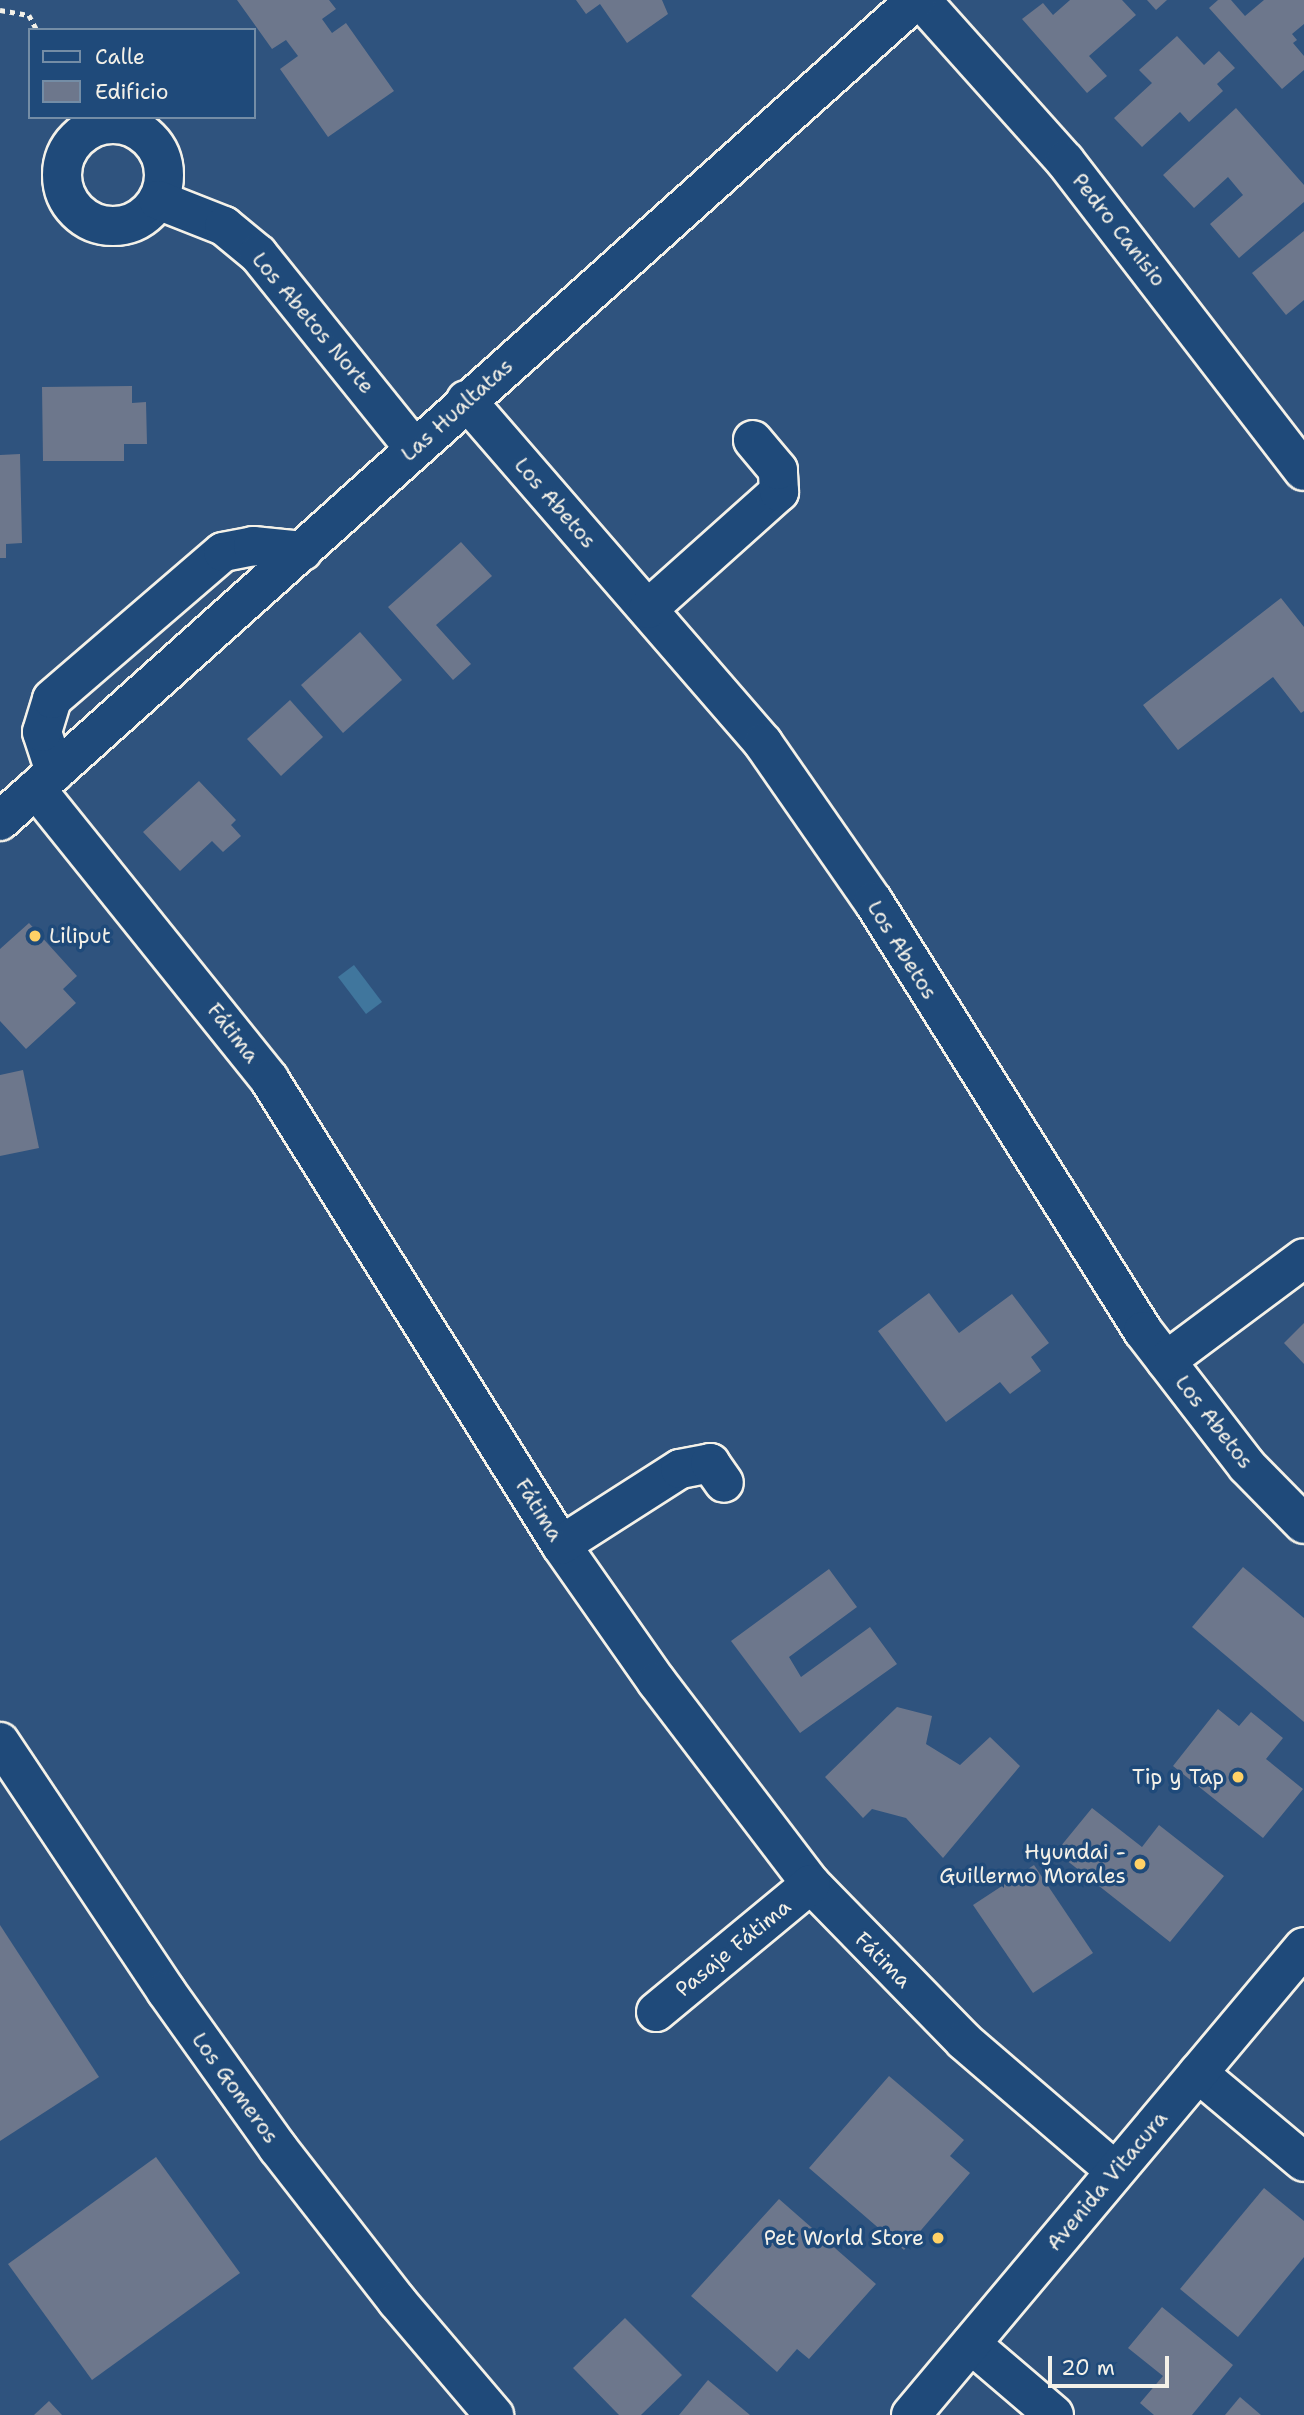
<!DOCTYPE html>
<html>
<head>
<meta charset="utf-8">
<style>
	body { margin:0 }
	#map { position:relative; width:1304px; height:2415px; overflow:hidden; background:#2f537e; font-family:"Shantell Sans",sans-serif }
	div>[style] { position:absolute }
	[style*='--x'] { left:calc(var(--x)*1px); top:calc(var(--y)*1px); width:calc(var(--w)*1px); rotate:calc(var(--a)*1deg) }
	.water>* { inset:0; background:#40769d }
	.building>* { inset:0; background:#6d778c }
	.path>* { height:4.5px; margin-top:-2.25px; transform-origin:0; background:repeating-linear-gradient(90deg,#f4f1e8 0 5px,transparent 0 10px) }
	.roads { filter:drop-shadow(2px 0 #f4f1e8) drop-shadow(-2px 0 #f4f1e8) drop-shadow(0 2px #f4f1e8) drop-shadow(0 -2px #f4f1e8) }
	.minor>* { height:38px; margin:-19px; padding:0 19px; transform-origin:19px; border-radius:19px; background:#1f4a7a }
	.minor>.ring { margin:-19px; padding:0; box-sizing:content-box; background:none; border:38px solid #1f4a7a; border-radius:50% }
	.major>* { height:38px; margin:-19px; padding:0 19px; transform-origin:19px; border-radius:19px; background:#1f4a7a }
	.dots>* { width:19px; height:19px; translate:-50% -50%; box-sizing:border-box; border:4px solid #1f4a7a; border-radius:50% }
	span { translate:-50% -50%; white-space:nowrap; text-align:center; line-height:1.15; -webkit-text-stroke:7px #1f4a7a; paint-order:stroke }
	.street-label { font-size:21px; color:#f4f1e8 }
	.poi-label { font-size:21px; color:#f4f1e8 }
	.left { translate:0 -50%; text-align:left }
	.right { translate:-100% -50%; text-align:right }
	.legend { position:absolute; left:28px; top:28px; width:228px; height:91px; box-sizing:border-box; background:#1f4a7a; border:2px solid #748da6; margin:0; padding:9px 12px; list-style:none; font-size:21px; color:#f4f1e8 }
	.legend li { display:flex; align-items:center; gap:14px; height:35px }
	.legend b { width:35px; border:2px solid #748da6 }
	.scale { position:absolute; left:1048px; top:2356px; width:121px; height:32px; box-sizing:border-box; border:4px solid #f4f1e8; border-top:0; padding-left:9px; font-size:21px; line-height:24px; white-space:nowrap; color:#f4f1e8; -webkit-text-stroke:5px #1f4a7a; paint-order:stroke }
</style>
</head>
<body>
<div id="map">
	<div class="water">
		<div style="clip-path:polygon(354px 965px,382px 1002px,366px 1014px,338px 977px)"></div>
	</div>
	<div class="building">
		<div style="clip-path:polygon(237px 0,329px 0,336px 9px,322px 19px,332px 33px,346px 23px,394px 91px,328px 137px,280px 69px,298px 56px,286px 40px,272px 49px)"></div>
		<div style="clip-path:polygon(576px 0,662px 0,668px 14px,627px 43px,600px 4px,586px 14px)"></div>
		<div style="clip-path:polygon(1070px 0,1122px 0,1136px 15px,1089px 56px,1107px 76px,1087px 93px,1022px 19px,1043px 3px,1053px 15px)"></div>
		<div style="clip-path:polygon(1147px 0,1167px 0,1156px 10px)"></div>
		<div style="clip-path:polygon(1218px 0,1231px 0,1245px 16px,1264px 0,1304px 0,1304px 24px,1292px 34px,1297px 40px,1293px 43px,1304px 56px,1304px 70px,1282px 89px,1209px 8px)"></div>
		<div style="clip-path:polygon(1177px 36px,1204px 65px,1219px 51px,1235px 68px,1217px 84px,1223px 91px,1189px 122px,1180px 112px,1142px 147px,1114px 118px,1152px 83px,1139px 70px)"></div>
		<div style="clip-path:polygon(1236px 108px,1304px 185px,1304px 202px,1239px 258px,1210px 224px,1243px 195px,1228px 177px,1194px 208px,1163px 175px)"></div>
		<div style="clip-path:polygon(1304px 231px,1304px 300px,1286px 315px,1252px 273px)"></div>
		<div style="clip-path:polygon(132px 386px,132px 403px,146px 402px,147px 444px,124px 444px,124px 461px,43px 461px,42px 387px)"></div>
		<div style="clip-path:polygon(20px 454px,22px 543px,6px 544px,6px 558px,0 558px,0 455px)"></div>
		<div style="clip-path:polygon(461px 542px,492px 576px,436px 625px,471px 664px,453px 680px,388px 607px)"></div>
		<div style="clip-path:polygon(1281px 598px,1304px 627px,1304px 711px,1301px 713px,1273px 677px,1178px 750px,1143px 705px)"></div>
		<div style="clip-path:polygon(360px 632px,402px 680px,343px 733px,301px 685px)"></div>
		<div style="clip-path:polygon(290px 700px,323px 737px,281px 776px,247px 739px)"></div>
		<div style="clip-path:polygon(199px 781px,236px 820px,231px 825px,241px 836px,223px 852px,212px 841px,180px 871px,143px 832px)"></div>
		<div style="clip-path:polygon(29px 923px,77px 976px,63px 989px,76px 1003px,26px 1049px,0 1021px,0 949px)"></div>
		<div style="clip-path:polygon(23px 1070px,39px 1148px,0 1156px,0 1075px)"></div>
		<div style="clip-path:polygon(929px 1293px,959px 1333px,1012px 1294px,1049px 1343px,1031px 1357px,1041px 1371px,1010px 1394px,1000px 1382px,946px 1422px,878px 1331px)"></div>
		<div style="clip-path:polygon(1304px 1323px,1304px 1364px,1284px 1343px)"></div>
		<div style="clip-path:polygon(1243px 1567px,1304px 1618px,1304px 1722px,1192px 1627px)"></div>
		<div style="clip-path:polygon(829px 1569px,857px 1607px,789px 1657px,801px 1677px,870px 1627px,897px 1664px,800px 1733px,731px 1641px)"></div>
		<div style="clip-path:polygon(897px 1707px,932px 1716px,926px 1744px,960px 1765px,990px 1737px,1020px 1766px,943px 1858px,906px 1818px,872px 1809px,863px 1818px,825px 1777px)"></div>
		<div style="clip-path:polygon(1218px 1709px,1239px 1726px,1251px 1712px,1283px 1738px,1266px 1759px,1303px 1789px,1263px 1838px,1173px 1766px)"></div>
		<div style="clip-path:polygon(1092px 1808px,1142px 1847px,1159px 1825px,1224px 1876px,1170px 1942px,1056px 1852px)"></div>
		<div style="clip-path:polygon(1034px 1865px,1093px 1953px,1033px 1993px,973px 1905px)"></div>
		<div style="clip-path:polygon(0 1925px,99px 2077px,0 2141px)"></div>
		<div style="clip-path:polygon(889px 2076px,964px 2140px,950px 2156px,970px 2173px,904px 2250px,809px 2168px)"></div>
		<div style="clip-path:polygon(156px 2157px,240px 2273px,92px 2380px,8px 2264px)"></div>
		<div style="clip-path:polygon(1264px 2188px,1304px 2221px,1304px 2257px,1238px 2337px,1180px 2289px)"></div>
		<div style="clip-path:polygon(779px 2199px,876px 2284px,809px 2359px,797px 2349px,777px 2372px,691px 2296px)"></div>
		<div style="clip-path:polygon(1162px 2307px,1233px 2365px,1192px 2415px,1154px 2415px,1140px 2403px,1163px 2376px,1128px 2348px)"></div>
		<div style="clip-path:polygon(625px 2318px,682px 2375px,641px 2415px,619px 2415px,573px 2368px)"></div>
		<div style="clip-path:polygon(708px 2380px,750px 2415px,679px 2415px)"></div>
		<div style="clip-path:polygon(1240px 2397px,1261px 2415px,1225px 2415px)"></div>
		<div style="clip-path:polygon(49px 2401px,62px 2415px,34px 2415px)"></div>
	</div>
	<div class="path">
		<div style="--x:0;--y:10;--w:29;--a:10"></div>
		<div style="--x:29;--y:15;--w:17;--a:62"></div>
		<div style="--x:86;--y:117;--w:13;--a:63"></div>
	</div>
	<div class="roads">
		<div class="minor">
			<div style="--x:921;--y:0;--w:216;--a:48.2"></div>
			<div style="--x:1065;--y:161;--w:391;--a:52.4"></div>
			<div class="ring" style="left:62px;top:124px;width:64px;height:64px"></div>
			<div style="--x:158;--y:200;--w:71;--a:21.5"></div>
			<div style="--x:224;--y:226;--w:44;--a:39.5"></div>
			<div style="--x:258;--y:254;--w:249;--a:51.2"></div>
			<div style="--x:466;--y:400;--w:454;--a:49.1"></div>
			<div style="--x:763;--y:743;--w:193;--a:55.2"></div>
			<div style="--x:873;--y:901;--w:508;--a:57.88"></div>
			<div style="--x:1143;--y:1331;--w:170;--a:52.4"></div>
			<div style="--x:1247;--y:1466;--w:81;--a:45.5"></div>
			<div style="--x:648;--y:609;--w:176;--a:-41.8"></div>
			<div style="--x:779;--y:492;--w:22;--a:-93"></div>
			<div style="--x:778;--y:470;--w:39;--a:-130"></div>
			<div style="--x:55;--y:772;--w:42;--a:-108"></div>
			<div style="--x:42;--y:732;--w:34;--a:-73"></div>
			<div style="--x:52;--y:699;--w:225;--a:-40.7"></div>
			<div style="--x:223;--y:552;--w:31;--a:-11"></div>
			<div style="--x:253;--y:546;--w:50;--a:5.7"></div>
			<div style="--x:36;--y:789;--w:372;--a:51.2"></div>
			<div style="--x:269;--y:1079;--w:550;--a:57.93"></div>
			<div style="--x:561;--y:1545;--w:167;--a:55"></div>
			<div style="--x:657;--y:1682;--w:254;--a:52.7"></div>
			<div style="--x:811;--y:1884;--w:219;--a:45.7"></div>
			<div style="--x:964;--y:2041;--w:199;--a:40.7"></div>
			<div style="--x:0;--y:821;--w:1230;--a:-41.87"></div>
			<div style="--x:1166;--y:1361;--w:172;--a:-36.7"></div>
			<div style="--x:561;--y:1545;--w:141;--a:-32.6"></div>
			<div style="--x:680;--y:1469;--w:31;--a:-11"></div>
			<div style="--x:710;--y:1463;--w:24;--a:55"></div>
			<div style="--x:0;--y:1742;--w:299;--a:56.3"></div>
			<div style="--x:166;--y:1991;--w:193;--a:54.5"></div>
			<div style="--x:278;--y:2148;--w:194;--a:52.1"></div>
			<div style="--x:397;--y:2301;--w:150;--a:49.6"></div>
			<div style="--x:656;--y:2012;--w:201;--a:-39.6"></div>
			<div style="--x:1198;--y:2073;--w:138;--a:40"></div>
			<div style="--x:971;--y:2344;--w:109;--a:40.5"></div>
		</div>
		<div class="major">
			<div style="--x:911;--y:2415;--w:611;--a:-49.98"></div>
		</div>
	</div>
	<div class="dots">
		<div style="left:35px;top:936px;background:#ffd166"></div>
		<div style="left:1238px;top:1777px;background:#ffd166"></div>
		<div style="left:1140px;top:1864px;background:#ffd166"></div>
		<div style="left:938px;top:2238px;background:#ffd166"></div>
	</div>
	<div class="street-label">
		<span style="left:1119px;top:230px;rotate:52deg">Pedro Canisio</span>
		<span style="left:313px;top:323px;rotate:50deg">Los Abetos Norte</span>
		<span style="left:457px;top:410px;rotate:-42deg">Las Hualtatas</span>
		<span style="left:555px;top:503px;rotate:49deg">Los Abetos</span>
		<span style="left:902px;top:950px;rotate:58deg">Los Abetos</span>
		<span style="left:233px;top:1033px;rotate:52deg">Fátima</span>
		<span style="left:1214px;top:1422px;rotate:52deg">Los Abetos</span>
		<span style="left:539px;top:1510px;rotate:58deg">Fátima</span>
		<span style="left:733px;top:1948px;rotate:-39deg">Pasaje Fátima</span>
		<span style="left:883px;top:1960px;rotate:45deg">Fátima</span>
		<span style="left:235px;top:2088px;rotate:54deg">Los Gomeros</span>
		<span style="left:1107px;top:2181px;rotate:-50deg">Avenida Vitacura</span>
	</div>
	<div class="poi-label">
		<span class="left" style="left:49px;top:936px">Liliput</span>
		<span class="right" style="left:1224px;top:1777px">Tip y Tap</span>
		<span class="right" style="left:1126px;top:1864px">Hyundai -<br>Guillermo Morales</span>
		<span class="right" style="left:924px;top:2238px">Pet World Store</span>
	</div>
	<ul class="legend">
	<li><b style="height:9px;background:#1f4a7a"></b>Calle</li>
	<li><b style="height:19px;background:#6d778c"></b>Edificio</li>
	</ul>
	<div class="scale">20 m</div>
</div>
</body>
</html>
